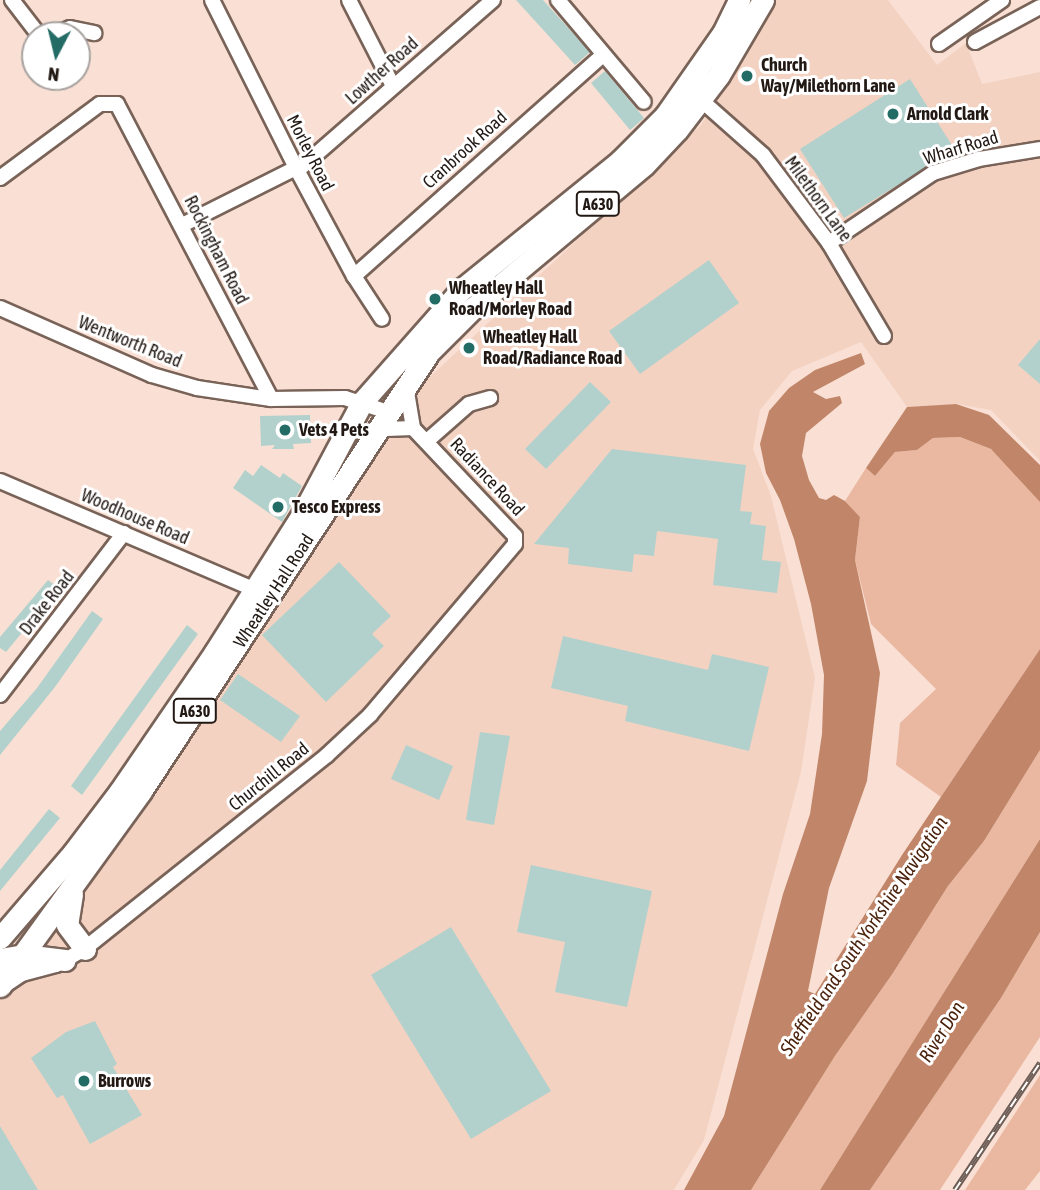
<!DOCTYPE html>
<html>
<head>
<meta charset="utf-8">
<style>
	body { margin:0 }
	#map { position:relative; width:1040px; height:1190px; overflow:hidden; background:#fae0d4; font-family:"Asap Condensed",sans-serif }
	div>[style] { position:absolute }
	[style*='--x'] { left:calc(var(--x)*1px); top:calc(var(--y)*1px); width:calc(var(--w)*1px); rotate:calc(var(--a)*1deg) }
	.built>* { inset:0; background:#f3d2c2 }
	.green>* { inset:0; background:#eab8a0 }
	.water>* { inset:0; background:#c18669 }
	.building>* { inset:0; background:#b2d1cc }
	.roads { filter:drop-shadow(2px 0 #796358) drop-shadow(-2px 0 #796358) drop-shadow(0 2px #796358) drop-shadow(0 -2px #796358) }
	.minor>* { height:14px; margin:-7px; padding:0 7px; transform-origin:7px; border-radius:7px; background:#fff }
	.highway>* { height:21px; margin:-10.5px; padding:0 10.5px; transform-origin:10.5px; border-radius:10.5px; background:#fff }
	.rail>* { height:6px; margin-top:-3px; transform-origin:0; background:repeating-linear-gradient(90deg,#fff 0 10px,#6c5d56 0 20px); box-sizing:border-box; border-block:2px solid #6c5d56 }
	.dots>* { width:19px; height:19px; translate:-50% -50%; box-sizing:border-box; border:4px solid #fff; border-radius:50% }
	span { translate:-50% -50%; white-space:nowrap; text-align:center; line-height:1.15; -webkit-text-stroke:6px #fff; paint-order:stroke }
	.shield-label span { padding:2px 5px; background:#fff; border:2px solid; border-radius:5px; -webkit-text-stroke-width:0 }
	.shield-label { font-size:16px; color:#221914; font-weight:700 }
	.poi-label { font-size:18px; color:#221914; font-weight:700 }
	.left { translate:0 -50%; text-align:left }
	.street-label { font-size:18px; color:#221914 }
	.water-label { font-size:19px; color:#4b230d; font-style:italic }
	.north { position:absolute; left:21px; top:21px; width:70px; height:70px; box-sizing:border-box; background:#fff; border:2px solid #a7a3a1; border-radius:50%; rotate:187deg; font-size:19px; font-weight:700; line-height:28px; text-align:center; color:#221914 }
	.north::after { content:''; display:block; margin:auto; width:24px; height:32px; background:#236c65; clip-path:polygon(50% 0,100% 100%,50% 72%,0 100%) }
</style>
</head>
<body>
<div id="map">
	<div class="built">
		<div style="clip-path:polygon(773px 0,888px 0,937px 65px,966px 43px,982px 84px,1040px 72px,1040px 461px,991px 410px,956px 404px,907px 407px,861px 342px,792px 371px,760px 410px,753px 449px,771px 496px,815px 678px,801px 772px,704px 1140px,674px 1190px,0 1190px,0 986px,391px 413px,701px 125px)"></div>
	</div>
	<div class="green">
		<div style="clip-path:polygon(960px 437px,991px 449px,1040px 500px,1040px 649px,941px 797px,896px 765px,900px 723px,936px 689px,871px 624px,855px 560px,860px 517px,845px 501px,866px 468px,875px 476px,895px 452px,917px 450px,933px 438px)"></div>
		<div style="clip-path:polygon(1040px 750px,1040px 839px,820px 1190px,751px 1190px,835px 1056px,893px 973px,948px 886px,984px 841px)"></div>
		<div style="clip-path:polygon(1040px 932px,1040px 1037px,940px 1190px,870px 1190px,1001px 998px)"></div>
		<div style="clip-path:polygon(1040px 1075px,1040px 1171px,1025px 1190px,965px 1190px)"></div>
	</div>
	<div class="water">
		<div style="clip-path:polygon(861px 353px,865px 364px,813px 392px,826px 399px,840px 396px,842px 403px,806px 433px,802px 456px,809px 480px,819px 498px,826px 500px,834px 495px,845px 501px,860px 517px,855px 560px,880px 673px,867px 781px,829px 888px,808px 991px,815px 994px,902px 855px,1040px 649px,1040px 750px,984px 841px,948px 886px,893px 973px,835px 1056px,751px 1190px,684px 1190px,724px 1116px,783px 894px,810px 814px,822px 734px,824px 675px,811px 604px,794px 539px,780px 500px,766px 473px,760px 444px,769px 411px,789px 388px,815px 370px)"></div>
		<div style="clip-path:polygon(956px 404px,989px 415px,1040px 465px,1040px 502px,991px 449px,960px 437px,933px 438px,917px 450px,895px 452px,875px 476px,866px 468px,907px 407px)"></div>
		<div style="clip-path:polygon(1040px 839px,1040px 932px,1001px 998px,870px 1190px,820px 1190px)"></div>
	</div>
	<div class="building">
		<div style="clip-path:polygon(516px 0,543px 0,590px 52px,575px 65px)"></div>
		<div style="clip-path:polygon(605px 71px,644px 118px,630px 130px,591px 83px)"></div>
		<div style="clip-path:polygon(910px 79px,955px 150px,844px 218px,800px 149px)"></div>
		<div style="clip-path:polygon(709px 260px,739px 303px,640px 374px,609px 331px)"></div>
		<div style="clip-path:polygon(1040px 339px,1040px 384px,1018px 365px)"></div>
		<div style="clip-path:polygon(590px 382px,611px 402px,546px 469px,525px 449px)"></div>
		<div style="clip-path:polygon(310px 415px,311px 443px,293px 444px,294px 449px,272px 449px,275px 445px,261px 446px,260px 416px)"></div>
		<div style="clip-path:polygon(612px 449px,746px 465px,740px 511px,752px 512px,750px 524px,766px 526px,762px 560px,781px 562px,777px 593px,713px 585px,718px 539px,657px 531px,654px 556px,634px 554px,632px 572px,568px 564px,569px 548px,534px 544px)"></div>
		<div style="clip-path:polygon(261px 465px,280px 478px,283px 473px,302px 486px,282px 522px,233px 488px,245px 470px,253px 476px)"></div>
		<div style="clip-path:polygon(339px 562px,391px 616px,372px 634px,384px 646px,326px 702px,262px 635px)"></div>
		<div style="clip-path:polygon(48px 580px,59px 588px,6px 652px,0 648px,0 637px)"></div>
		<div style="clip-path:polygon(92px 611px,103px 619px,55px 687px,0 755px,0 731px,37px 688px)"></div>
		<div style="clip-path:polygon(187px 625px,198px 634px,82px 795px,71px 786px)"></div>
		<div style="clip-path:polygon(563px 636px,708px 670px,712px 654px,769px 667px,749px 751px,625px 721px,628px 706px,551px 688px)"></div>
		<div style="clip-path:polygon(238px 674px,300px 716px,281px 742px,220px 700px)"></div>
		<div style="clip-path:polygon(480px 732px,510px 736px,494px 825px,466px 820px)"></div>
		<div style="clip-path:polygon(406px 745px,453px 766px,439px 800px,391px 779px)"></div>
		<div style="clip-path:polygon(49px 809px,60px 818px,0 891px,0 870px)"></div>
		<div style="clip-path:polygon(531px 865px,652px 891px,627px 1007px,555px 992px,565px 942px,517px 932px)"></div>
		<div style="clip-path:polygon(451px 927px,551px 1091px,471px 1139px,371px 975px)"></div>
		<div style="clip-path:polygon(95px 1021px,117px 1064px,113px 1067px,142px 1115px,90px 1144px,63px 1095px,57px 1098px,31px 1058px,66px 1032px)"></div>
		<div style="clip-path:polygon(0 1126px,38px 1190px,0 1190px)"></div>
	</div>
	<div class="roads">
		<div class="minor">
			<div style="--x:12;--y:0;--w:44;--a:52.4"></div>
			<div style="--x:212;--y:0;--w:188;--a:63.4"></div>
			<div style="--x:296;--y:168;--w:123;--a:61.8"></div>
			<div style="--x:354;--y:276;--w:51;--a:56.9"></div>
			<div style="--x:349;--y:0;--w:97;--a:62.9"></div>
			<div style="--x:558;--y:0;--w:133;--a:49.9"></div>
			<div style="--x:52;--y:35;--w:19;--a:-21"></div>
			<div style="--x:70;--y:28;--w:25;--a:12"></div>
			<div style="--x:975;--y:42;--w:74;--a:-28.3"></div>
			<div style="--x:939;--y:44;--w:77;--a:-34.9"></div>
			<div style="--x:701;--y:100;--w:83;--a:41.6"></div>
			<div style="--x:763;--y:155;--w:110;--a:53.1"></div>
			<div style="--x:829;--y:243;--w:108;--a:59.4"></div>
			<div style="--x:297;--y:171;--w:260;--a:-41.1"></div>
			<div style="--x:0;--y:178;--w:124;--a:-36.5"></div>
			<div style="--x:100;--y:104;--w:17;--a:0"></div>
			<div style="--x:117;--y:104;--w:333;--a:62.4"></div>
			<div style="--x:182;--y:225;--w:127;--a:-26.6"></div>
			<div style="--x:829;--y:243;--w:125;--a:-33.9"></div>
			<div style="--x:933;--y:173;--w:48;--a:-16.9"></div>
			<div style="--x:979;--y:159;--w:62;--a:-9.3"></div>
			<div style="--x:354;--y:276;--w:333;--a:-41.6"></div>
			<div style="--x:0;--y:308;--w:166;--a:23.8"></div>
			<div style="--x:152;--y:375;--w:47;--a:16.1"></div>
			<div style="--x:197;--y:388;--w:75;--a:8.5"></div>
			<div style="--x:271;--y:399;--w:74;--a:-0.8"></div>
			<div style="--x:345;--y:398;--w:48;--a:18.1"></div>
			<div style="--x:406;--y:386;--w:43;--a:80.5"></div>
			<div style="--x:427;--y:441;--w:56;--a:-41.4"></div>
			<div style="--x:469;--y:404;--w:22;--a:-16"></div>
			<div style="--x:0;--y:481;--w:277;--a:23.1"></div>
			<div style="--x:0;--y:695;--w:204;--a:-52.6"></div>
			<div style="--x:7;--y:984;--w:18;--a:-34"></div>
			<div style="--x:22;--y:974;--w:35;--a:-15"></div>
			<div style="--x:56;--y:965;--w:31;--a:-29"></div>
			<div style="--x:83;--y:950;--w:312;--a:-38.6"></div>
			<div style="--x:327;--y:755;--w:59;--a:-42.9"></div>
			<div style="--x:370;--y:715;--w:224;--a:-49.7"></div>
			<div style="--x:515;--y:544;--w:8;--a:-90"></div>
			<div style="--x:515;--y:536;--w:149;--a:-133.4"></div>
			<div style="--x:413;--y:428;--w:33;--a:178"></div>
		</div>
		<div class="highway">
			<div style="--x:72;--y:894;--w:31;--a:99"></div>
			<div style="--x:67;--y:925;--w:30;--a:53"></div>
			<div style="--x:0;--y:938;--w:112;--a:-49.3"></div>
			<div style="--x:73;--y:853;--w:78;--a:-52.8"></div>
			<div style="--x:120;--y:791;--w:168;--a:-55.6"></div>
			<div style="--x:215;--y:652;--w:162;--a:-57.6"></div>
			<div style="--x:302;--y:515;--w:128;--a:-62"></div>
			<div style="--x:362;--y:402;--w:151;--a:-48.5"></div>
			<div style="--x:462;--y:289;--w:203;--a:-39"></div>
			<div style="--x:620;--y:161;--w:64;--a:-45"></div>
			<div style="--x:665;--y:116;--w:101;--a:-55.1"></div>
			<div style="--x:723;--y:33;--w:37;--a:-64"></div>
			<div style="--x:0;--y:959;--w:24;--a:-9"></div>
			<div style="--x:24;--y:955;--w:41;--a:7"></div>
			<div style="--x:0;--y:986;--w:241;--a:-54.1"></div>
			<div style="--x:141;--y:791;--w:525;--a:-56.73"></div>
			<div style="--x:429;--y:352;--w:62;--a:-45"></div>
			<div style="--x:473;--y:308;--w:223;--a:-39.9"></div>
			<div style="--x:644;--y:165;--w:48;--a:-46.7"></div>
			<div style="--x:677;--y:130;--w:69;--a:-52.6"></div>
			<div style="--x:719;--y:75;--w:87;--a:-59.6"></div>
		</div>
	</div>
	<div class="rail">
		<div style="--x:955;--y:1190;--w:153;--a:-56.2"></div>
	</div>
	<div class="dots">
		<div style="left:747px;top:76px;background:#236c65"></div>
		<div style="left:893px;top:114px;background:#236c65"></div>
		<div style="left:435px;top:299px;background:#236c65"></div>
		<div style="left:469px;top:348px;background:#236c65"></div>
		<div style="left:285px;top:430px;background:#236c65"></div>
		<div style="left:278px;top:507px;background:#236c65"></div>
		<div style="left:84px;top:1081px;background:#236c65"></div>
	</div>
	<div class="shield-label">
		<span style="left:598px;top:204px">A630</span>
		<span style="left:195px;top:711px">A630</span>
	</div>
	<div class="poi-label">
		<span class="left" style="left:761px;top:76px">Church<br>Way/Milethorn Lane</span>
		<span class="left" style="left:907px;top:114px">Arnold Clark</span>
		<span class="left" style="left:449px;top:299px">Wheatley Hall<br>Road/Morley Road</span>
		<span class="left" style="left:483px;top:348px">Wheatley Hall<br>Road/Radiance Road</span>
		<span class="left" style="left:299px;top:430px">Vets 4 Pets</span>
		<span class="left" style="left:292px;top:507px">Tesco Express</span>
		<span class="left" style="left:98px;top:1081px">Burrows</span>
	</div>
	<div class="street-label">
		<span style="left:382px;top:71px;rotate:-42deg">Lowther Road</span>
		<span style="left:961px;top:148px;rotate:-17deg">Wharf Road</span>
		<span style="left:465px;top:150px;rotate:-42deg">Cranbrook Road</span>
		<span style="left:310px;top:153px;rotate:63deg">Morley Road</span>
		<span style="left:818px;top:199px;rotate:54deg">Milethorn Lane</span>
		<span style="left:216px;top:250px;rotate:63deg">Rockingham Road</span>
		<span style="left:130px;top:342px;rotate:22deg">Wentworth Road</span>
		<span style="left:487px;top:477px;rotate:47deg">Radiance Road</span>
		<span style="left:135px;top:517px;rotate:23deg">Woodhouse Road</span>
		<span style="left:274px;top:591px;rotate:-57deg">Wheatley Hall Road</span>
		<span style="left:47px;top:603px;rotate:-52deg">Drake Road</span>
		<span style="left:269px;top:777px;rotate:-39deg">Churchill Road</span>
	</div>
	<div class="water-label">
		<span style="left:864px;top:936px;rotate:-56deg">Sheffield and South Yorkshire Navigation</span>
		<span style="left:942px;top:1032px;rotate:-58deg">River Don</span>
	</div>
	<div class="north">N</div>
</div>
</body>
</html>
